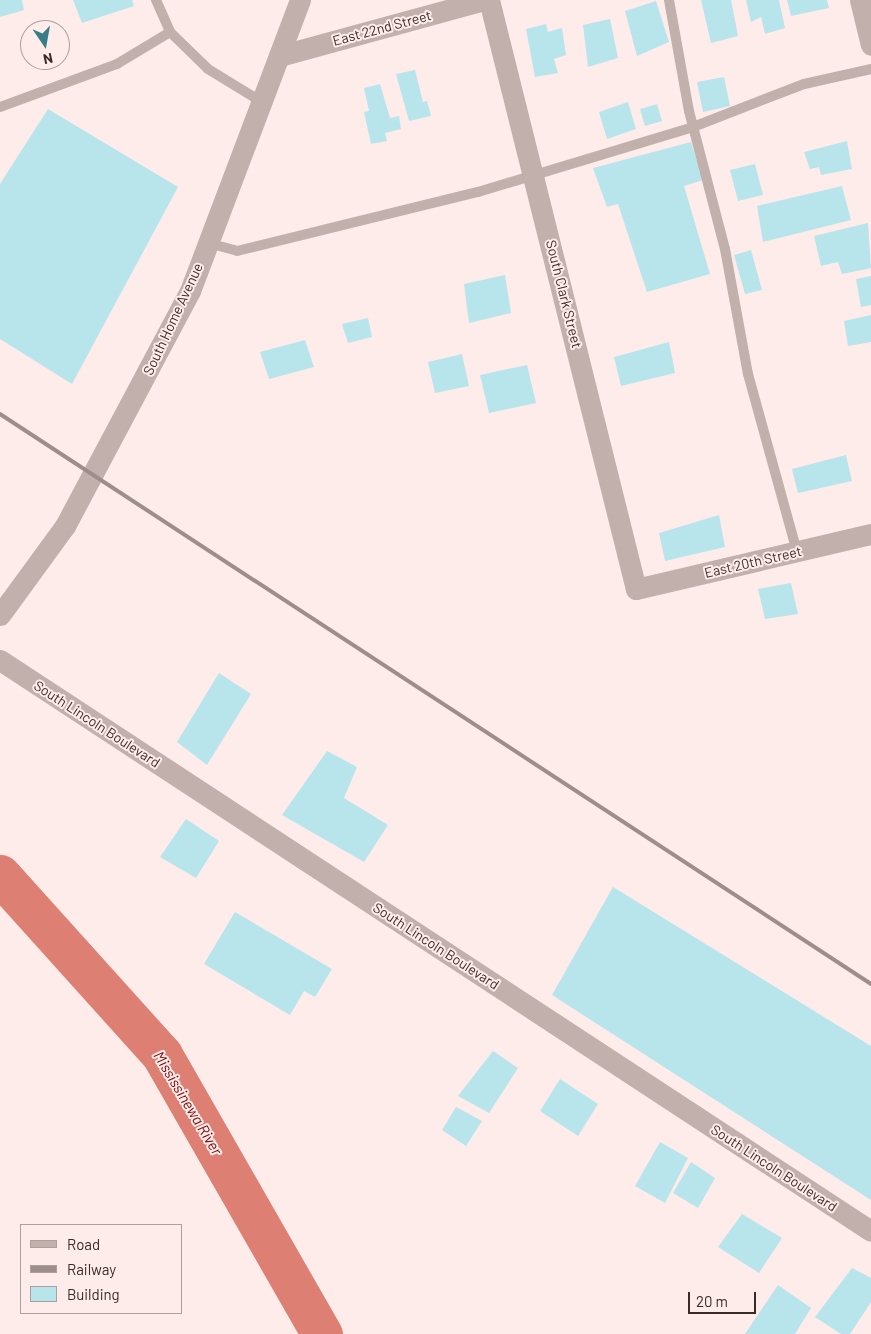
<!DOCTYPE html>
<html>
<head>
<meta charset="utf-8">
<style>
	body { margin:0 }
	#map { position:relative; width:871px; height:1334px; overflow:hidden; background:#fdece9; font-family:Barlow,sans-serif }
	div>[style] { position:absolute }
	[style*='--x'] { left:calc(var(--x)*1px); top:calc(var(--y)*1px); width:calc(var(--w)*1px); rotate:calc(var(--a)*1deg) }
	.river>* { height:41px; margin:-20.5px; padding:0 20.5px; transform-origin:20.5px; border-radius:20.5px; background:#de7f73 }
	.building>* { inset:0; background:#b8e5ec }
	.service>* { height:10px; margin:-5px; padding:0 5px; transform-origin:5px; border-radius:5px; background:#c2b0ad }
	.minor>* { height:21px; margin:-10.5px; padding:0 10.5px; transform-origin:10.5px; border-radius:10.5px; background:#c2b0ad }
	.rail>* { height:4px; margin:-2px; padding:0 2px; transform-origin:2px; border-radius:2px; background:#9e8e8b }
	span { translate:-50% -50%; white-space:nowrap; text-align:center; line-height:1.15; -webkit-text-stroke:4px #fdece9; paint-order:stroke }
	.street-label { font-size:14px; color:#3a2b28 }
	.water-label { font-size:15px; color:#7e0407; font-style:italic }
	.legend { position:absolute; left:20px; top:1224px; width:162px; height:90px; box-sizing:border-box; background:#fdece9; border:1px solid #af9f9c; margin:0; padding:6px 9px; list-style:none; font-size:15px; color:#3a2b28 }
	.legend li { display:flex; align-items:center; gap:10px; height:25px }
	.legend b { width:25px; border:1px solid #af9f9c }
	.north { position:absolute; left:20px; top:20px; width:50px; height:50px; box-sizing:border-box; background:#fdece9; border:1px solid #af9f9c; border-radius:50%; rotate:168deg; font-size:14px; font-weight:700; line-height:20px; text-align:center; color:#3a2b28 }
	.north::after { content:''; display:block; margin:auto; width:18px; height:22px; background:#367d88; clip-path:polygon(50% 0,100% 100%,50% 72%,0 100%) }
	.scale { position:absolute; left:688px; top:1292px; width:68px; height:22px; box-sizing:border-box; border:2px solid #3a2b28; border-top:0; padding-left:6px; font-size:15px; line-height:18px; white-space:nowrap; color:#3a2b28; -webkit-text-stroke:4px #fdece9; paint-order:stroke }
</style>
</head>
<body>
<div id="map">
	<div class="river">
		<div style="--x:0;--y:875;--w:242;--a:48"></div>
		<div style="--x:162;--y:1055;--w:322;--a:60.2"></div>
	</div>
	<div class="building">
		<div style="clip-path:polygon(0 0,22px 0,24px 10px,0 17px)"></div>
		<div style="clip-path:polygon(73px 0,132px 0,134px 6px,82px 23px)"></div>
		<div style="clip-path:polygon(701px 0,731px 0,738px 36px,711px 43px)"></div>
		<div style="clip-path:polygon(746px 0,779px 0,785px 28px,765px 34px,761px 17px,751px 22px)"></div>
		<div style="clip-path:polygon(787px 0,827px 0,829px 8px,791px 16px)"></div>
		<div style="clip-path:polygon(656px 1px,669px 42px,637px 56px,625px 11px)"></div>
		<div style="clip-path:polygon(610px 19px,618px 58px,588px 67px,583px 25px)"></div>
		<div style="clip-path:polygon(546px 24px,548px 32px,562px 28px,566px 55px,554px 59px,558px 73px,535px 77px,526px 29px)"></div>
		<div style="clip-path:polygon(415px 70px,423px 102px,427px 101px,431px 116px,409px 121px,396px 74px)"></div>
		<div style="clip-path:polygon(724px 77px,730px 106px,703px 112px,697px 82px)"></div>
		<div style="clip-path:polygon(380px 84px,390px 118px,399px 116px,401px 129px,385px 133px,387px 141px,371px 144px,364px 112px,369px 111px,364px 88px)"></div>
		<div style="clip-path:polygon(628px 102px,636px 129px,607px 139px,599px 112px)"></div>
		<div style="clip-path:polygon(657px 104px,662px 121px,645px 126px,640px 109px)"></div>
		<div style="clip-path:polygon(48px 109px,178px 187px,72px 384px,0 339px,0 184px)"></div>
		<div style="clip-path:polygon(847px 141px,852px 169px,821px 175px,819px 167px,810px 169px,804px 152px)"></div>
		<div style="clip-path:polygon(691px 142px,703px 180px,684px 186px,710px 274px,647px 292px,618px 204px,607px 207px,593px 168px)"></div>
		<div style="clip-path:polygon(755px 164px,763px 195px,738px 201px,730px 170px)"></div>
		<div style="clip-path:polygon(842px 186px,851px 220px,763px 242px,757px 206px)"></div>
		<div style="clip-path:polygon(868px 223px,871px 268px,842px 274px,838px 262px,821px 266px,814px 236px)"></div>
		<div style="clip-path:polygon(751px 250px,762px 290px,745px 294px,734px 255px)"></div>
		<div style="clip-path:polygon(505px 275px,511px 313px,469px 323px,464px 284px)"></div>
		<div style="clip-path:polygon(871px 276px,871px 305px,861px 307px,856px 279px)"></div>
		<div style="clip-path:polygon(871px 315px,871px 342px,848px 346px,844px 321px)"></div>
		<div style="clip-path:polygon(368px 318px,372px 337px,348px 343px,342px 324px)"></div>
		<div style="clip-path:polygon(305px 340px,314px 367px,269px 379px,260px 352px)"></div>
		<div style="clip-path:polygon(669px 342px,675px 373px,621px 386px,614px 357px)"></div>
		<div style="clip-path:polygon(462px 354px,469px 386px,435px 393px,428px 362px)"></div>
		<div style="clip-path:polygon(527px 365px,536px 403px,489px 413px,480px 375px)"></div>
		<div style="clip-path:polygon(846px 455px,852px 481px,798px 493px,792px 469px)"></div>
		<div style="clip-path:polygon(719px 515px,725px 547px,665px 561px,659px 533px)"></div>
		<div style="clip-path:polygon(791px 583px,798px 614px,765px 619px,758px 589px)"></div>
		<div style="clip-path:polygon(219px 673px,251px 694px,207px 765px,177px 742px)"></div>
		<div style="clip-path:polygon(327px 751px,357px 767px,344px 798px,388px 825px,364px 862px,282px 815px)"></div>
		<div style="clip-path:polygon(186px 819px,219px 841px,196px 878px,160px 857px)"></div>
		<div style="clip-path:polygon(613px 887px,871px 1046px,871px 1200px,552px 995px)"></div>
		<div style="clip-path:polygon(235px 912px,332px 969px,315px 997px,304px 991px,290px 1015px,204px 964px)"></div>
		<div style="clip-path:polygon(493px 1051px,518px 1068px,489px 1113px,458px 1096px)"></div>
		<div style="clip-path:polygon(560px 1079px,598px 1104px,578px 1136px,540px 1111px)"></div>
		<div style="clip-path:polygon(456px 1107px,482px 1121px,466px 1146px,442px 1130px)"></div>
		<div style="clip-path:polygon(660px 1142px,688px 1158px,665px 1203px,635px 1186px)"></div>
		<div style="clip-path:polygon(691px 1162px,715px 1178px,698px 1208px,673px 1193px)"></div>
		<div style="clip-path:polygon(742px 1214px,782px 1238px,759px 1273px,718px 1247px)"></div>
		<div style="clip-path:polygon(852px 1268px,871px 1278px,871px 1302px,850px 1334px,841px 1334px,815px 1317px)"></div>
		<div style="clip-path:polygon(778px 1285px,811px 1308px,795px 1334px,745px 1334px)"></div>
	</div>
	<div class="service">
		<div style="--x:156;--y:0;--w:35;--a:66"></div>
		<div style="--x:170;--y:32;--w:53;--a:44.2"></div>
		<div style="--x:208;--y:69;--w:63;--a:31.4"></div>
		<div style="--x:669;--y:0;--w:113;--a:79.8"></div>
		<div style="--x:689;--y:111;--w:143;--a:75.4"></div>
		<div style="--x:725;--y:249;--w:127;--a:79.6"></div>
		<div style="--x:748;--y:374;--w:185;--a:74.6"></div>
		<div style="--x:0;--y:107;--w:125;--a:-20.2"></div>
		<div style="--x:117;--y:64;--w:62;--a:-31.1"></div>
		<div style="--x:208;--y:243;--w:30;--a:15"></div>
		<div style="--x:237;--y:251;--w:248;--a:-13.8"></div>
		<div style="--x:478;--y:192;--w:225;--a:-16.8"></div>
		<div style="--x:693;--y:127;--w:119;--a:-21.2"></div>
		<div style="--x:804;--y:84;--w:69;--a:-12.6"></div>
	</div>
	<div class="minor">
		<div style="--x:489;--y:0;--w:607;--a:75.99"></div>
		<div style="--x:636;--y:589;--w:241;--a:-13.2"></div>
		<div style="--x:860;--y:0;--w:46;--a:76.3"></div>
		<div style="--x:279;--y:56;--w:213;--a:-15.3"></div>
		<div style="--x:0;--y:615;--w:110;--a:-53.9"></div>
		<div style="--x:65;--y:526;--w:266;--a:-62"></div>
		<div style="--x:190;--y:291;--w:311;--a:-69.3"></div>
		<div style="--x:0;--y:660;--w:1041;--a:33.25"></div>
	</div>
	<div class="rail">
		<div style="--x:0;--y:414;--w:1041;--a:33.2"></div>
	</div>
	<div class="street-label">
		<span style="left:382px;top:28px;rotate:-15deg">East 22nd Street</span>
		<span style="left:564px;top:294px;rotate:76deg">South Clark Street</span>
		<span style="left:173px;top:319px;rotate:-65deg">South Home Avenue</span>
		<span style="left:753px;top:562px;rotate:-13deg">East 20th Street</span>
		<span style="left:97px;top:724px;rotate:33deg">South Lincoln Boulevard</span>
		<span style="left:436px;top:946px;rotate:33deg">South Lincoln Boulevard</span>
		<span style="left:774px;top:1168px;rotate:33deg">South Lincoln Boulevard</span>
	</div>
	<div class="water-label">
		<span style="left:188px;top:1103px;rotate:59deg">Mississinewa River</span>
	</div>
	<ul class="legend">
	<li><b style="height:6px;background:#c2b0ad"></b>Road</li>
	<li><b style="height:6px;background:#9e8e8b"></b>Railway</li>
	<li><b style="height:14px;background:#b8e5ec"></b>Building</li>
	</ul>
	<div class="north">N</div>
	<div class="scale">20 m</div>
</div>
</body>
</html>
